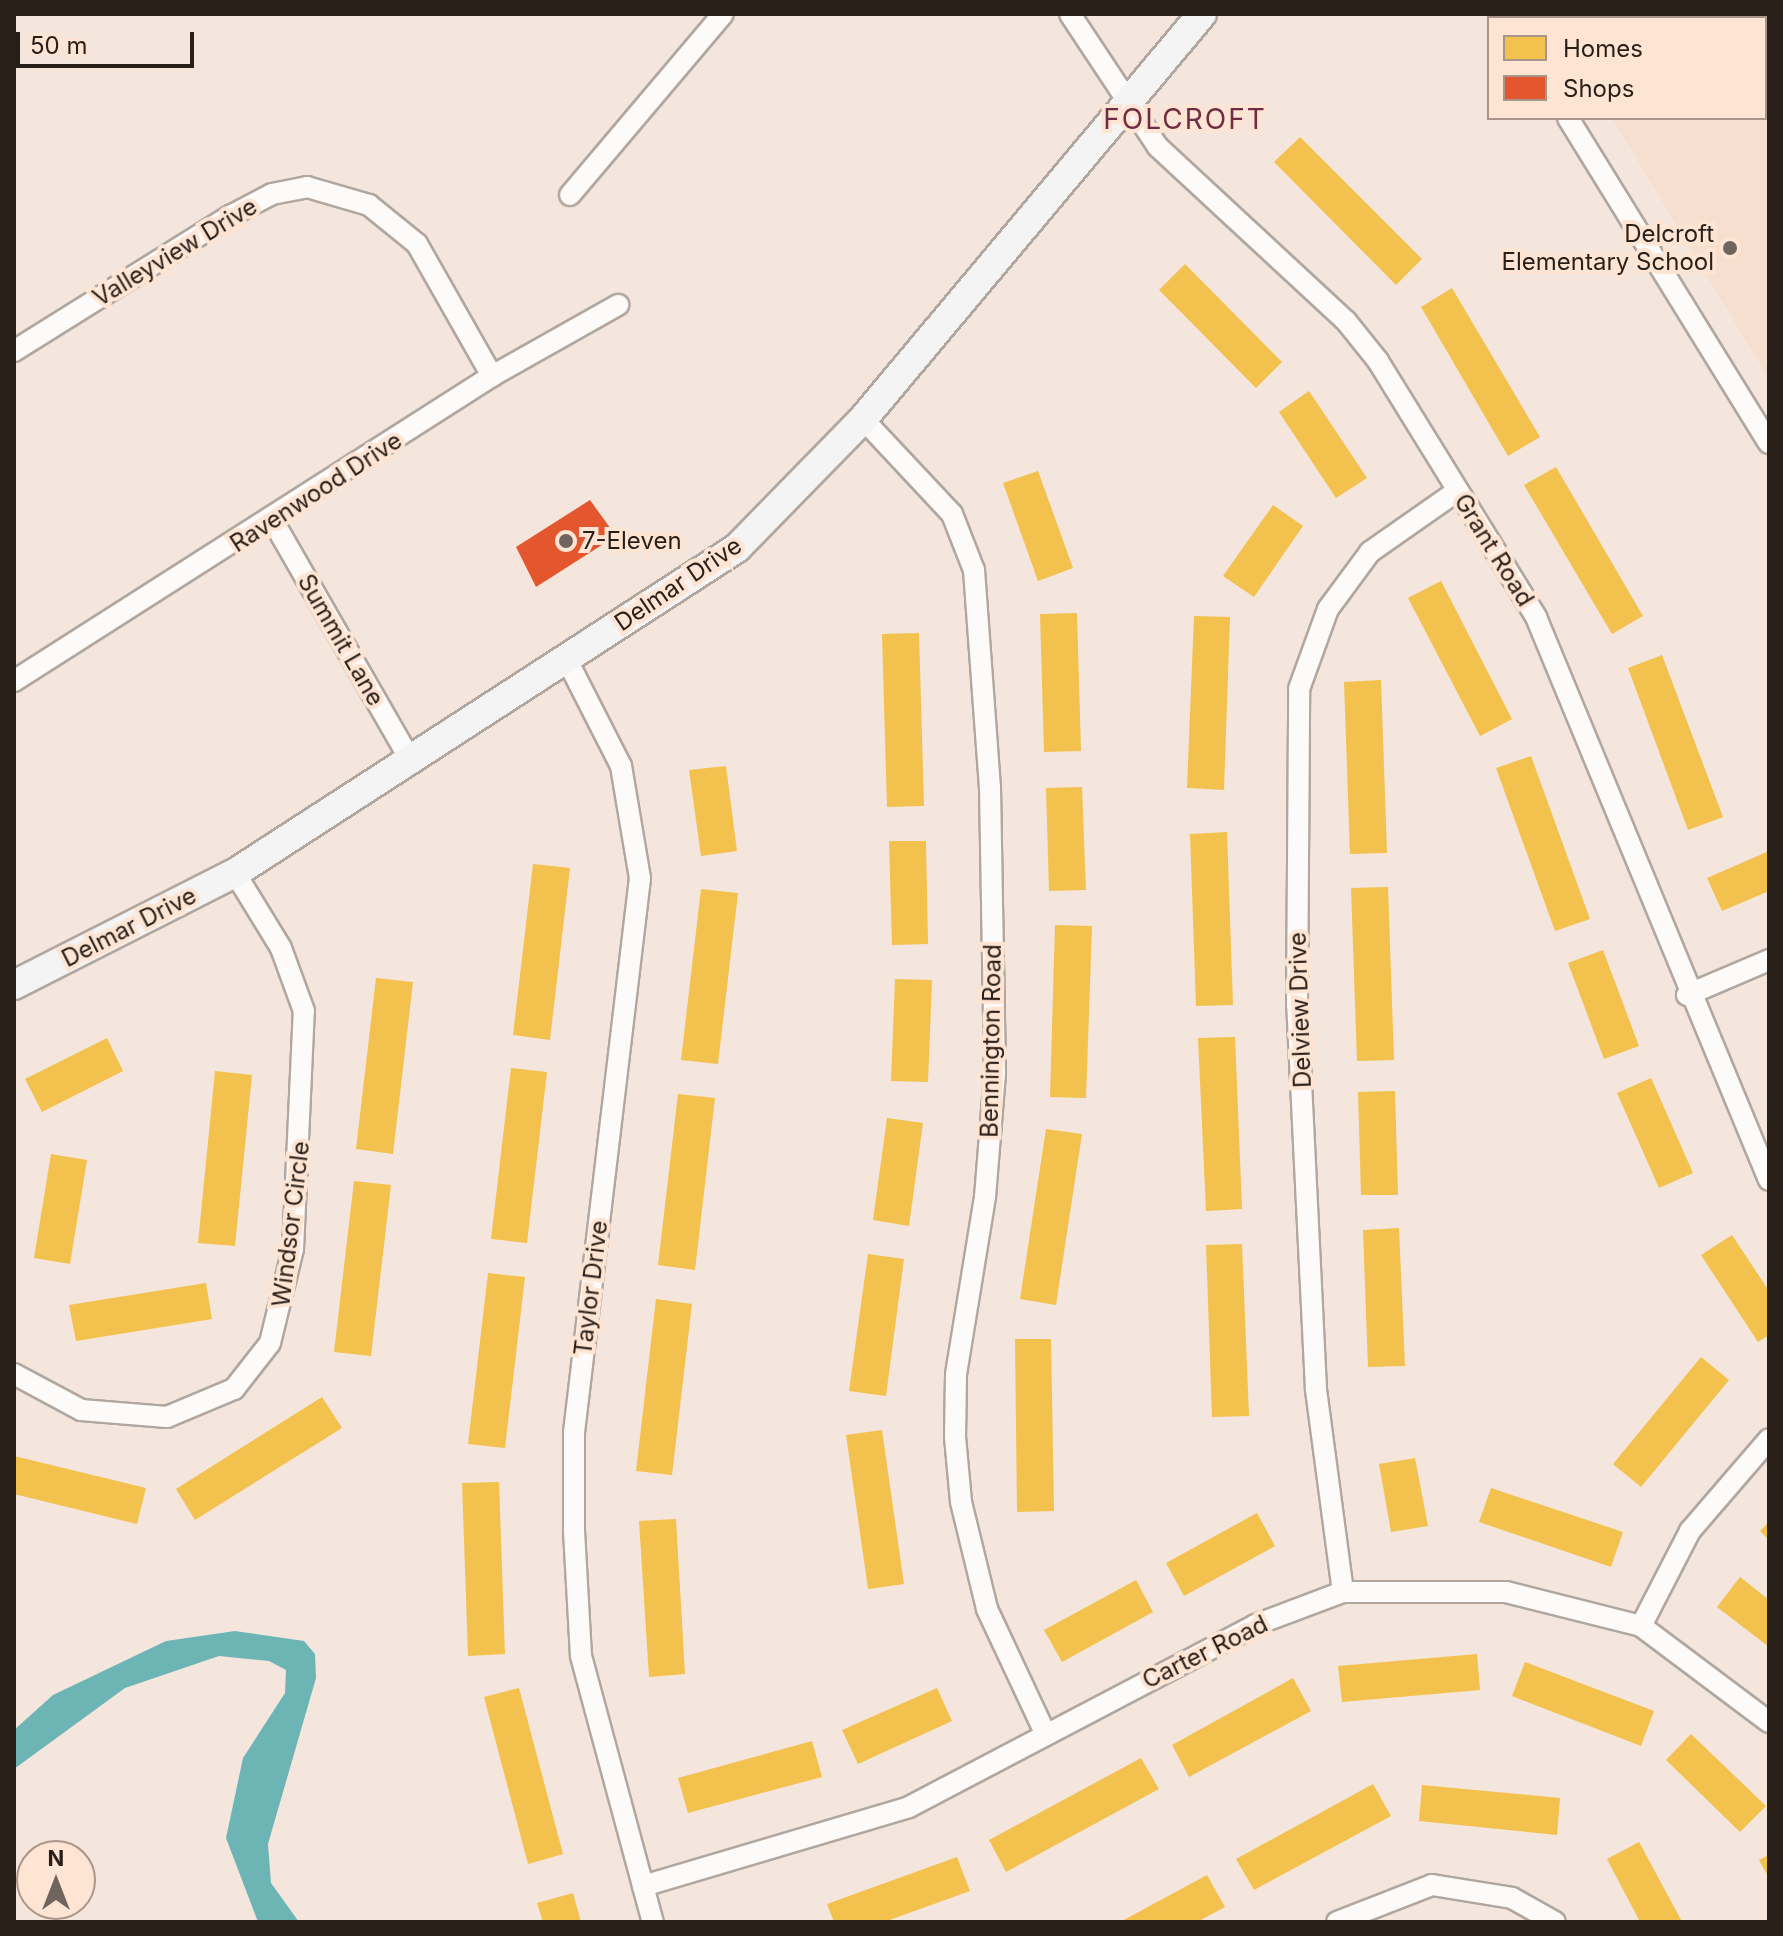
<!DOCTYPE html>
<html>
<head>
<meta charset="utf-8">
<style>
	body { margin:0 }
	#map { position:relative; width:1783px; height:1936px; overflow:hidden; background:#f4e6dd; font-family:Inter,sans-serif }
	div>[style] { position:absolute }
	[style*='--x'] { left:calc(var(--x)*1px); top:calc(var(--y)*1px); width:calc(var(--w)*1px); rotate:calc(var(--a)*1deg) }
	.built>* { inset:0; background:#f7dfcf }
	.water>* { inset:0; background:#6db5b5 }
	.homes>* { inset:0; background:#f2c14e }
	.shops>* { inset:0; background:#e4572e }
	.roads { filter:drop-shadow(2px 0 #b1a79f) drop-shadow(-2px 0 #b1a79f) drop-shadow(0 2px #b1a79f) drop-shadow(0 -2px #b1a79f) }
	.street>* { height:20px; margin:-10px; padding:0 10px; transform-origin:10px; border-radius:10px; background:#fdfbfa }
	.secondary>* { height:28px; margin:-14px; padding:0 14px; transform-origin:14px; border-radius:14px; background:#f4f4f5 }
	.dots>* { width:22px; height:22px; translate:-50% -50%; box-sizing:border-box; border:4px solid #fee4d3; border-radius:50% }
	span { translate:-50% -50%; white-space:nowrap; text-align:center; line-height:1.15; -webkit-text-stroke:8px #fee4d3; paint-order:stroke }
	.poi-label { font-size:24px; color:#291f19 }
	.right { translate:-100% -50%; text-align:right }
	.left { translate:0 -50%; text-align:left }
	.street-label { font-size:24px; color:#291f19 }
	.quarter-label { font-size:28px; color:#702c44; letter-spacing:2px }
	.frame { position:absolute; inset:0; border:16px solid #291f19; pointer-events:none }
	.legend { position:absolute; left:1487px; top:16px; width:280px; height:104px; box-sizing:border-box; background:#fee4d3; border:2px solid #a99589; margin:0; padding:10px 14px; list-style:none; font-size:24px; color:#291f19 }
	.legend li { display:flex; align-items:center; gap:16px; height:40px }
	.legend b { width:40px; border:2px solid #a99589 }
	.north { position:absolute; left:16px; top:1840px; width:80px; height:80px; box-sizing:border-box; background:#fee4d3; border:2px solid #a99589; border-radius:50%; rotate:0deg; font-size:22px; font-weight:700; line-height:32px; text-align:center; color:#291f19 }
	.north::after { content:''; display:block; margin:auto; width:28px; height:36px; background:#70655e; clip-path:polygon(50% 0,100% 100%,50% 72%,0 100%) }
	.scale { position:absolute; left:16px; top:32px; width:178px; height:36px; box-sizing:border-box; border:4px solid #291f19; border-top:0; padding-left:10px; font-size:24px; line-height:28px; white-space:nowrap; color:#291f19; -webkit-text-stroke:6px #fee4d3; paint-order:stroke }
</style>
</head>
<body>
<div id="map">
	<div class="built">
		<div style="clip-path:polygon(1549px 14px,1760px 14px,1763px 18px,1551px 18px)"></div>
		<div style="clip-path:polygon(1765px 21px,1769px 27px,1769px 379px,1612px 118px,1765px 118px)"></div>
	</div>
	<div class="water">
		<div style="clip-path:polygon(235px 1631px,304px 1641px,315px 1654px,316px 1678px,268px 1844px,271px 1883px,299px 1922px,258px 1922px,226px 1838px,243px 1758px,285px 1693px,286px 1670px,269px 1661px,219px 1656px,125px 1688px,14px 1769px,14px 1730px,53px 1695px,166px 1641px)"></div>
	</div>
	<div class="homes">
		<div style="clip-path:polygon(1300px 137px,1422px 259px,1396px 285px,1274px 162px)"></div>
		<div style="clip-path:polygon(1185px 264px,1282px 362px,1256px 388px,1159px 290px)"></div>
		<div style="clip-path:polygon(1452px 288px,1540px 437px,1508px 456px,1421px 307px)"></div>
		<div style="clip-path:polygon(1309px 391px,1367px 478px,1336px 498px,1279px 412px)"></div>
		<div style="clip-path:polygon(1556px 467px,1643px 616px,1612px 634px,1524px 485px)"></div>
		<div style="clip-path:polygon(1038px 471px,1073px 568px,1038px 581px,1003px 483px)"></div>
		<div style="clip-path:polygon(1273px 505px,1303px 526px,1254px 597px,1223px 576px)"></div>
		<div style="clip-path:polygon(1441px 581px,1512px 719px,1480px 736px,1408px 598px)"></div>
		<div style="clip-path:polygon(1077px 613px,1081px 751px,1044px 752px,1040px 614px)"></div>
		<div style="clip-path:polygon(1194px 616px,1230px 617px,1224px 790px,1187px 788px)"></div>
		<div style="clip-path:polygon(919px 633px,924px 806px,887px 807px,882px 634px)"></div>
		<div style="clip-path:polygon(1662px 655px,1723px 817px,1688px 830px,1628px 668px)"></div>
		<div style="clip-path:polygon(1381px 680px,1387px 853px,1350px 854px,1344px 682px)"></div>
		<div style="clip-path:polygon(1531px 756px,1590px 919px,1555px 931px,1496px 768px)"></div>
		<div style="clip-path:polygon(726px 766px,737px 851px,701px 856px,689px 770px)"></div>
		<div style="clip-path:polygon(1082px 787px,1086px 890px,1049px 891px,1046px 788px)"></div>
		<div style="clip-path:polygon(1227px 832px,1233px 1005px,1196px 1006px,1190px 834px)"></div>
		<div style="clip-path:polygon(889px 841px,926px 841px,928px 944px,892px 945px)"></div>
		<div style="clip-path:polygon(1769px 851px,1769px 891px,1722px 911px,1707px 878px)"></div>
		<div style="clip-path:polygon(533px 864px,570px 868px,550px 1040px,513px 1035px)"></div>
		<div style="clip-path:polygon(1388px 887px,1394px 1060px,1357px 1061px,1351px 888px)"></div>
		<div style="clip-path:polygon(701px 889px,738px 893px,718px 1064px,681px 1060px)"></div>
		<div style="clip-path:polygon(1055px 925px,1092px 926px,1086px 1098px,1050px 1097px)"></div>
		<div style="clip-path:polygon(1603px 950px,1639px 1046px,1604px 1059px,1568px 963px)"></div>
		<div style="clip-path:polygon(376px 978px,413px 982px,393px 1154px,356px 1149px)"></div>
		<div style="clip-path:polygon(895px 979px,932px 980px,928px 1082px,891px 1081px)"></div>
		<div style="clip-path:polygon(1235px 1037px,1242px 1209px,1206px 1211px,1198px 1038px)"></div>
		<div style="clip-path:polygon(107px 1038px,123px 1071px,42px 1112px,25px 1079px)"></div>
		<div style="clip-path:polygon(511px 1068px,547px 1072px,527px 1243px,491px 1239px)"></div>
		<div style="clip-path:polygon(215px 1071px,252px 1075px,235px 1246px,198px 1243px)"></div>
		<div style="clip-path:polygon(1651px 1078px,1693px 1173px,1659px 1188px,1617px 1093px)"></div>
		<div style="clip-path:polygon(1395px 1091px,1398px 1195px,1361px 1195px,1358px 1092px)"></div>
		<div style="clip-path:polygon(678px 1094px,715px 1098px,695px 1270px,658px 1265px)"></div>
		<div style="clip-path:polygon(887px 1118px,923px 1123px,909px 1226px,873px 1220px)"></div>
		<div style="clip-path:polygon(1046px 1129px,1082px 1134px,1056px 1305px,1020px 1299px)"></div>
		<div style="clip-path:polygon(51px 1154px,87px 1160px,70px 1264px,34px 1258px)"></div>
		<div style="clip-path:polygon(354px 1181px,391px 1185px,371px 1356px,334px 1352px)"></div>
		<div style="clip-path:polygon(1399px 1228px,1405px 1366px,1368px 1367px,1363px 1230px)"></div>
		<div style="clip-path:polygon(1732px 1235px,1769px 1291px,1769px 1335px,1758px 1342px,1701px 1255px)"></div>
		<div style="clip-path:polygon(1242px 1244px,1249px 1416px,1212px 1417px,1206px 1245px)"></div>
		<div style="clip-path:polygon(868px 1254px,904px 1259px,886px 1396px,849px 1391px)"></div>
		<div style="clip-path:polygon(488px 1273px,525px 1277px,505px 1448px,468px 1444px)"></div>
		<div style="clip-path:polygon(206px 1283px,212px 1319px,76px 1341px,69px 1305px)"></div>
		<div style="clip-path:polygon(656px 1299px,692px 1304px,672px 1475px,636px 1471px)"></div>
		<div style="clip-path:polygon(1015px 1339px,1051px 1339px,1054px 1511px,1017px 1512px)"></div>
		<div style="clip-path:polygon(1701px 1357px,1729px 1380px,1641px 1487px,1613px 1464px)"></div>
		<div style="clip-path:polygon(322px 1397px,342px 1428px,195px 1520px,176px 1489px)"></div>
		<div style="clip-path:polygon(882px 1430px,904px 1584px,868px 1589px,846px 1435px)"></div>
		<div style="clip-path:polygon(14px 1456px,146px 1488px,137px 1524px,14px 1494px)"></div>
		<div style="clip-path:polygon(1415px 1458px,1428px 1526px,1391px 1532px,1379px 1464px)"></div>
		<div style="clip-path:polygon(499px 1482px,505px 1654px,468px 1656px,462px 1483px)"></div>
		<div style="clip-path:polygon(1491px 1488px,1623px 1532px,1611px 1567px,1479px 1522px)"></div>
		<div style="clip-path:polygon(1257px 1513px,1275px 1546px,1184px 1596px,1166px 1563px)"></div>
		<div style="clip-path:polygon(676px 1519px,685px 1674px,649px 1677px,639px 1521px)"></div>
		<div style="clip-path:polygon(1769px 1522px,1769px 1540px,1760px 1531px)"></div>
		<div style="clip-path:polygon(1740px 1577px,1769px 1600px,1769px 1647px,1717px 1607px)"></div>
		<div style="clip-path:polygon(1136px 1580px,1153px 1612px,1062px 1662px,1044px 1630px)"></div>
		<div style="clip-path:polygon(1477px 1654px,1480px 1690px,1342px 1702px,1338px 1666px)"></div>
		<div style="clip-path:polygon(1525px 1662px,1654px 1711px,1641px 1746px,1512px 1696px)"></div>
		<div style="clip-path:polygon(1293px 1678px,1311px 1711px,1189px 1777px,1172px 1745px)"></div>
		<div style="clip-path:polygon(519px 1688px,563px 1854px,528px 1864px,484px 1697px)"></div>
		<div style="clip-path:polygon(937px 1688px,952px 1721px,858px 1764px,842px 1730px)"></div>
		<div style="clip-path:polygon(1691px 1734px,1766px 1806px,1740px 1832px,1666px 1760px)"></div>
		<div style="clip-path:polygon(812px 1741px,822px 1777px,688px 1813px,678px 1778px)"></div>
		<div style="clip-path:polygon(1141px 1758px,1159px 1789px,1006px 1872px,989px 1840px)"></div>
		<div style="clip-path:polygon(1373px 1784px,1391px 1816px,1254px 1890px,1236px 1859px)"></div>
		<div style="clip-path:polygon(1422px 1785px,1560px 1798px,1557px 1835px,1419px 1821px)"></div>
		<div style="clip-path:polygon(1639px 1842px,1680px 1918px,1682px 1922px,1639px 1920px,1607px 1859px)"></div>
		<div style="clip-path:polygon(1769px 1855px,1769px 1878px,1759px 1860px)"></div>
		<div style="clip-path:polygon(957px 1857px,970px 1891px,884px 1922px,834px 1922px,827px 1904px)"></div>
		<div style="clip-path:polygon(1207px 1875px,1225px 1907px,1197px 1922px,1120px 1922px)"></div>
		<div style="clip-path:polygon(573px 1893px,581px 1922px,543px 1922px,537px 1903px)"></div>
	</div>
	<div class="shops">
		<div style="clip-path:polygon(590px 500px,616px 536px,536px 587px,516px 547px)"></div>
	</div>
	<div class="roads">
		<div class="street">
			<div style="--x:1070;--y:14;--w:159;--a:56.5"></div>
			<div style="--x:1158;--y:147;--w:256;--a:42.8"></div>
			<div style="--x:1346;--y:321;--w:51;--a:51.3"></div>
			<div style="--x:1378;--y:361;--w:301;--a:58.3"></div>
			<div style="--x:1536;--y:617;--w:609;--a:67.52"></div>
			<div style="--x:1503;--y:14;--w:5;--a:53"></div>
			<div style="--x:1568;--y:118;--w:382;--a:58.3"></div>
			<div style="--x:570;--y:195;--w:237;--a:-49.8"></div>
			<div style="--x:14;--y:351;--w:257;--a:-32"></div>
			<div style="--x:232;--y:215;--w:45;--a:-27.7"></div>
			<div style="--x:272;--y:194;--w:36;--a:-11"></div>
			<div style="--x:307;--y:187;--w:65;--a:16.2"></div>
			<div style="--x:369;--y:205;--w:62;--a:39.1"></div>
			<div style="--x:417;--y:244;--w:152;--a:60.4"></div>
			<div style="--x:863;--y:419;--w:130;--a:46.9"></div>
			<div style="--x:952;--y:514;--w:60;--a:68.6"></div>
			<div style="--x:974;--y:570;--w:219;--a:85.8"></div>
			<div style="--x:990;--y:788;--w:285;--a:89"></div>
			<div style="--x:995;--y:1073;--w:124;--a:94.6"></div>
			<div style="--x:985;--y:1197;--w:180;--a:99.3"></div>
			<div style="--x:956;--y:1375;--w:62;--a:90.9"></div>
			<div style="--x:955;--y:1437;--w:65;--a:84.7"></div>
			<div style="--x:961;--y:1502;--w:110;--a:76.3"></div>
			<div style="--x:987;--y:1609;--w:137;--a:64.9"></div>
			<div style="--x:273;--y:521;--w:275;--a:60.1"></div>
			<div style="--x:567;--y:660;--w:119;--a:63"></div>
			<div style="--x:621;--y:766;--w:114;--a:80.4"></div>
			<div style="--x:640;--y:878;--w:558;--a:96.79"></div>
			<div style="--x:574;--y:1432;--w:99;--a:90"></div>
			<div style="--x:574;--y:1531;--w:125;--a:86.8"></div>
			<div style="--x:581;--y:1656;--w:276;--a:74.9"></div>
			<div style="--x:14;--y:681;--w:567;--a:-32.54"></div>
			<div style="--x:492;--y:376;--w:145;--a:-29.4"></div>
			<div style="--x:1687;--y:995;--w:89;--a:-23.1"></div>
			<div style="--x:14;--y:1374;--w:76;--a:28.2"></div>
			<div style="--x:81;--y:1410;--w:86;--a:4.7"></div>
			<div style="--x:167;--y:1417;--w:73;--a:-22.7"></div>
			<div style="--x:234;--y:1389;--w:58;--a:-52"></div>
			<div style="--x:270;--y:1343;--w:97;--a:-76.3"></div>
			<div style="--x:293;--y:1249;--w:238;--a:-87.4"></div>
			<div style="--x:304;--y:1011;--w:67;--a:-110.1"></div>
			<div style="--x:281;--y:948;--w:88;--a:-121.5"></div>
			<div style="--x:1343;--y:1592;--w:205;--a:-97.6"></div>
			<div style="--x:1316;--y:1389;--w:384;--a:-92.8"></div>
			<div style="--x:1297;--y:1005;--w:316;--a:-89.6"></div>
			<div style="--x:1299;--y:689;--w:85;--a:-70.1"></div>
			<div style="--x:1328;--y:609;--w:71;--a:-53.6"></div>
			<div style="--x:1370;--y:552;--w:106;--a:-35"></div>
			<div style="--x:1641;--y:1626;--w:107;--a:-62.7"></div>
			<div style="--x:1690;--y:1531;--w:121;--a:-49.3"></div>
			<div style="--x:643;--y:1886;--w:277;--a:-16.5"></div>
			<div style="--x:909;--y:1807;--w:391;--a:-27.7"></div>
			<div style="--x:1255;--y:1625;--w:94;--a:-20.6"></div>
			<div style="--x:1343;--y:1592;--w:163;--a:0"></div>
			<div style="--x:1506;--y:1592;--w:139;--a:14.1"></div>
			<div style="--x:1641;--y:1626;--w:160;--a:36.9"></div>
			<div style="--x:1337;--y:1922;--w:102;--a:-21.3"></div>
			<div style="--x:1432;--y:1885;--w:81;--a:9.2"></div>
			<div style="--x:1512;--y:1898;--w:49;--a:29.2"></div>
		</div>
		<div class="secondary">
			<div style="--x:14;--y:985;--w:248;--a:-26.9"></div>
			<div style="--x:235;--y:873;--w:598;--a:-32.92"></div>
			<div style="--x:737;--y:548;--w:180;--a:-45.7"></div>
			<div style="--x:863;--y:419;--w:528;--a:-50.07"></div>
		</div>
	</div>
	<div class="dots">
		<div style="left:1730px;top:248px;background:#70655e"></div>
		<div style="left:566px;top:541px;background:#70655e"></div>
	</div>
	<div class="poi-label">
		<span class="right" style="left:1714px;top:248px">Delcroft<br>Elementary School</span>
		<span class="left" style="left:582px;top:541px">7-Eleven</span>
	</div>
	<div class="street-label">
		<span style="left:175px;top:252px;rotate:-31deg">Valleyview Drive</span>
		<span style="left:316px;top:492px;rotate:-33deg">Ravenwood Drive</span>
		<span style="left:1494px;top:550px;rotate:58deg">Grant Road</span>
		<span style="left:678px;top:584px;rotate:-34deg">Delmar Drive</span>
		<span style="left:341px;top:640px;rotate:60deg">Summit Lane</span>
		<span style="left:129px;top:927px;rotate:-27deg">Delmar Drive</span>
		<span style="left:1300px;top:1010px;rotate:-92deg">Delview Drive</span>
		<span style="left:991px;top:1041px;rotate:-89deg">Bennington Road</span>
		<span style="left:291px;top:1224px;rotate:-83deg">Windsor Circle</span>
		<span style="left:591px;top:1288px;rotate:-83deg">Taylor Drive</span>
		<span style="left:1205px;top:1652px;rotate:-26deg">Carter Road</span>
	</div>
	<div class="quarter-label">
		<span style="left:1185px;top:119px">FOLCROFT</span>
	</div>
	<div class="frame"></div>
	<ul class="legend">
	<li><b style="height:22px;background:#f2c14e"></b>Homes</li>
	<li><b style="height:22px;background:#e4572e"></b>Shops</li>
	</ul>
	<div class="north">N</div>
	<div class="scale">50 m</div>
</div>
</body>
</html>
